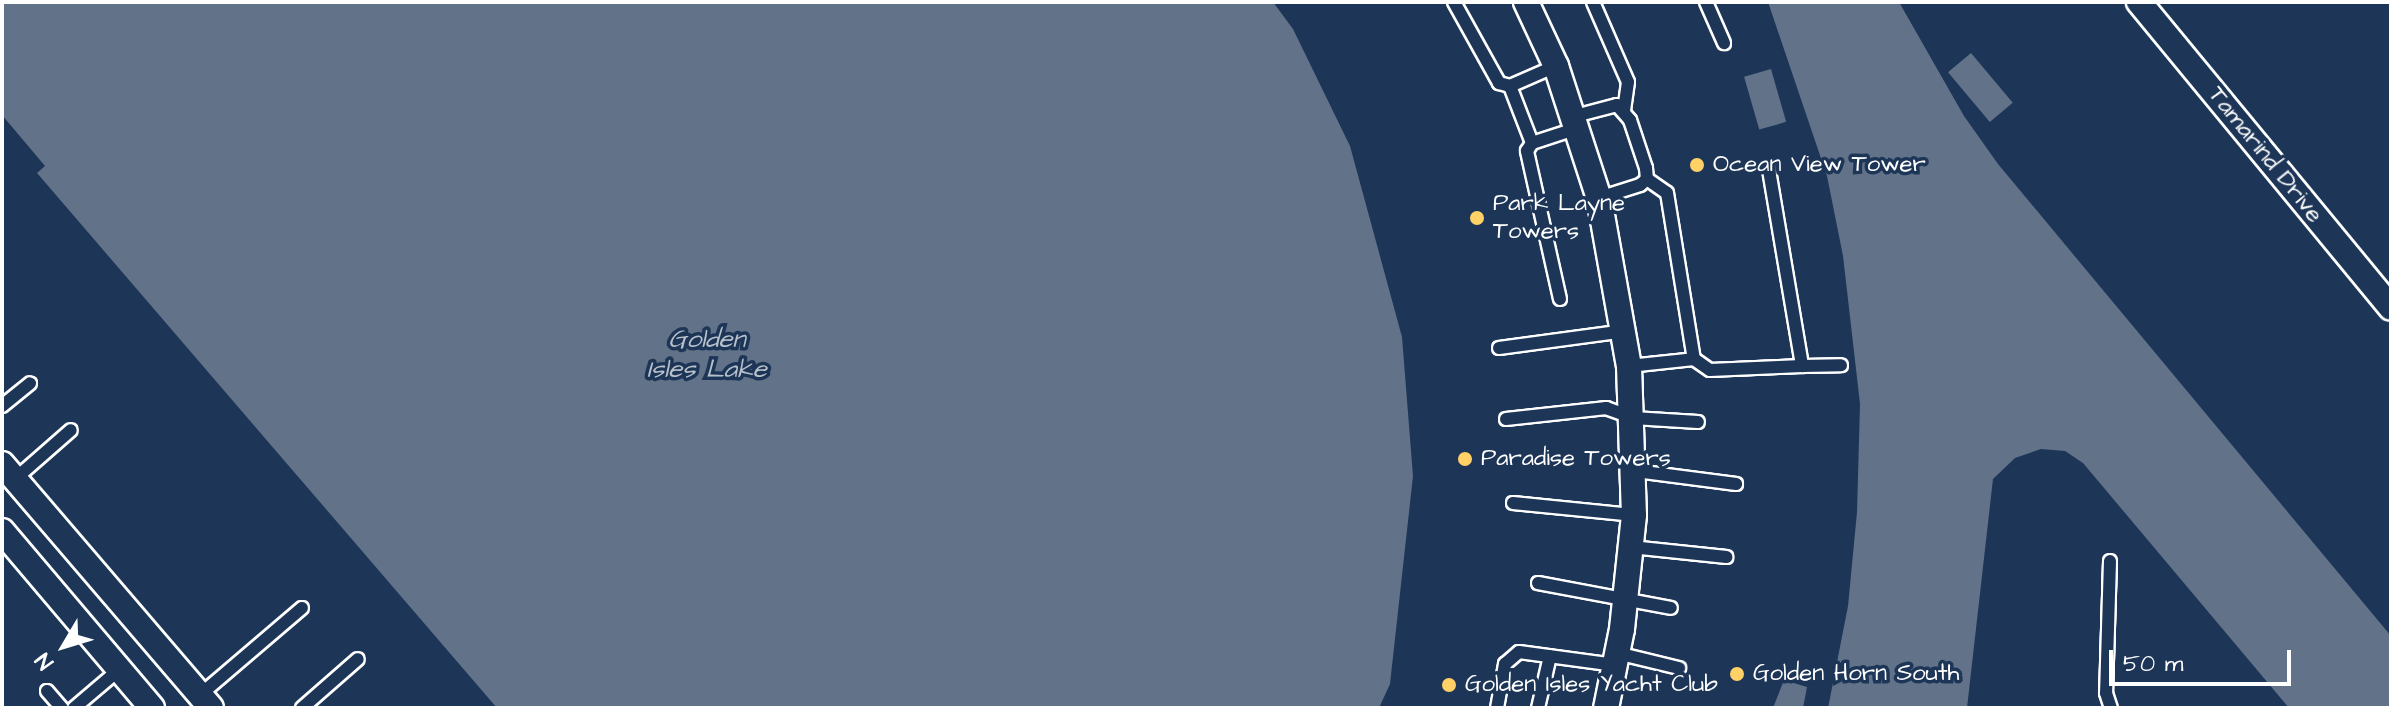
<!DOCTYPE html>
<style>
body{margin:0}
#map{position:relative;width:2393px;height:710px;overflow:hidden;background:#1d3557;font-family:"Architects Daughter",sans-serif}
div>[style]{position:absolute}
.water>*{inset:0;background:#617289;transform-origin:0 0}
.roads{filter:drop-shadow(2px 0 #fff) drop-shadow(-2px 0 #fff) drop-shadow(0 2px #fff) drop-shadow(0 -2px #fff)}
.lane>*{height:12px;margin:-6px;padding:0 6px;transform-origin:6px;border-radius:6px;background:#1d3557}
.street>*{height:24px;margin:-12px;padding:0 12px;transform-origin:12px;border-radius:12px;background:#1d3557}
.dots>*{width:22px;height:22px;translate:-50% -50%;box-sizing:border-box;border:4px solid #1d3557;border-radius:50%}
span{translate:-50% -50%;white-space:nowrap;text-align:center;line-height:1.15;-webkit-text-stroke:7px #1d3557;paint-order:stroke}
.street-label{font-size:24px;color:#fff}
.poi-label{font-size:24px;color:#fff}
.left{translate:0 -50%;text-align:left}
.water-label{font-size:26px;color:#b8c0ca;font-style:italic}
.frame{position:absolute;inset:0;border:4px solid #fff;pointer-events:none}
.north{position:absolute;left:24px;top:606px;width:80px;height:80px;-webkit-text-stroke:6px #1d3557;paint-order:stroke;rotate:232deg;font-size:22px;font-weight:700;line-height:32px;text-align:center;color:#fff}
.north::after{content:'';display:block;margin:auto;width:28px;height:36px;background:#fff;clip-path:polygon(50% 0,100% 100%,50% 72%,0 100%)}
.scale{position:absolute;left:2109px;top:650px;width:182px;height:36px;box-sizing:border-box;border:4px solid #fff;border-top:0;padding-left:10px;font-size:24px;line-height:28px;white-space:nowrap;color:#fff;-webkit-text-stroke:6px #1d3557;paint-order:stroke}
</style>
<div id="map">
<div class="water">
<i style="clip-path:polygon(2px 2px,1273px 2px,1293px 29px,1350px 146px,1402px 337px,1413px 476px,1390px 684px,1379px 708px,497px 708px,37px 173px,45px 166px,2px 115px)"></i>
<i style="clip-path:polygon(1768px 2px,1899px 2px,1964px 116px,1998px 164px,2391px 636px,2391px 708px,2289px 708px,2083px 463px,2065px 451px,2041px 449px,2015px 458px,1993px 479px,1967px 708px,1828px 708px,1848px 606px,1857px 512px,1860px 404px,1843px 256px,1827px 176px)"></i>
<i style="left:1971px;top:53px;width:65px;height:30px;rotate:50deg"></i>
<i style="left:1771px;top:69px;width:55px;height:28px;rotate:74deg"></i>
<i style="clip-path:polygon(1784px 680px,1807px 687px,1803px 708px,1773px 708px)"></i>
</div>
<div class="roads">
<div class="lane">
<i style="left:1454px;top:2px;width:93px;rotate:60.9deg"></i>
<i style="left:1499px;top:83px;width:11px;rotate:15deg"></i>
<i style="left:1510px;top:86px;width:50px;rotate:-23.5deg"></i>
<i style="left:1593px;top:2px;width:87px;rotate:66.4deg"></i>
<i style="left:1628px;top:82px;width:28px;rotate:98deg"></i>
<i style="left:1706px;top:2px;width:45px;rotate:66.3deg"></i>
<i style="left:1510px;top:86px;width:61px;rotate:68.9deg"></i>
<i style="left:1575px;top:116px;width:43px;rotate:-14.7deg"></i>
<i style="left:1617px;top:105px;width:20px;rotate:49deg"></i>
<i style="left:1630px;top:120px;width:51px;rotate:71.6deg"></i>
<i style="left:1646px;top:168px;width:11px;rotate:85deg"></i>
<i style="left:1647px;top:179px;width:9px;rotate:139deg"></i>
<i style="left:1640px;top:185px;width:43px;rotate:162.4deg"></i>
<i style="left:1769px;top:170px;width:199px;rotate:80.4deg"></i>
<i style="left:1802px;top:366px;width:39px;rotate:-1deg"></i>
<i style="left:1647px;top:179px;width:24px;rotate:35deg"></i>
<i style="left:1667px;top:193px;width:168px;rotate:80.8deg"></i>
<i style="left:1560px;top:299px;width:152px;rotate:-102.6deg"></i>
<i style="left:1527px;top:151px;width:9px;rotate:-58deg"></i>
<i style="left:1532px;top:143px;width:48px;rotate:-18.1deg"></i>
<i style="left:1499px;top:348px;width:127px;rotate:-7.7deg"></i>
<i style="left:1629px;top:366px;width:65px;rotate:-6.1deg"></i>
<i style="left:1694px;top:359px;width:19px;rotate:35deg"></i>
<i style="left:1710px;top:370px;width:92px;rotate:-2.5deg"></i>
<i style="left:2px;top:406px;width:36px;rotate:-39deg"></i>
<i style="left:1506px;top:419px;width:101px;rotate:-6.3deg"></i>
<i style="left:1606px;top:408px;width:29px;rotate:20deg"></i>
<i style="left:1633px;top:418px;width:65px;rotate:3.5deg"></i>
<i style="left:1636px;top:471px;width:101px;rotate:7.4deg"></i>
<i style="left:15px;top:479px;width:74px;rotate:-41.2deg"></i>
<i style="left:1513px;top:503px;width:122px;rotate:5.7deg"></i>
<i style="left:1631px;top:547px;width:96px;rotate:6deg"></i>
<i style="left:2110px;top:561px;width:132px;rotate:91.7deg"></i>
<i style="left:2106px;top:693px;width:16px;rotate:72deg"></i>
<i style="left:1538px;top:583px;width:135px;rotate:10.6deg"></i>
<i style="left:1617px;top:653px;width:64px;rotate:13.6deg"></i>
<i style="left:47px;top:691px;width:23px;rotate:49deg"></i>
<i style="left:200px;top:695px;width:134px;rotate:-40.5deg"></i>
<i style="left:74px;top:708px;width:60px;rotate:-40.3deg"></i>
<i style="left:302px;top:708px;width:74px;rotate:-41.2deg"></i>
<i style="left:1497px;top:708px;width:45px;rotate:-79.7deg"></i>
<i style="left:1505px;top:664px;width:18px;rotate:-41deg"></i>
<i style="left:1519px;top:652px;width:97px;rotate:7.7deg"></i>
<i style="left:1538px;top:708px;width:53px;rotate:-77deg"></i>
</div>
<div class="street">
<i style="left:1526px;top:2px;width:71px;rotate:64.9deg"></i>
<i style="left:1556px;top:66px;width:139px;rotate:72deg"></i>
<i style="left:1599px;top:198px;width:171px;rotate:79.9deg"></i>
<i style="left:1629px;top:366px;width:149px;rotate:88.1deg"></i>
<i style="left:1634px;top:515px;width:115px;rotate:96deg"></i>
<i style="left:1622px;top:629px;width:81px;rotate:101.4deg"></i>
<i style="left:2139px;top:2px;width:396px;rotate:50.5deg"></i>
<i style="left:2px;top:464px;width:321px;rotate:49.4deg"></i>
<i style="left:2px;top:531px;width:232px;rotate:49.7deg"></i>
</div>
</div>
<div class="dots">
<i style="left:1697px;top:165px;background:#ffd166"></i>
<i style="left:1477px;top:218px;background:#ffd166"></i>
<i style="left:1465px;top:459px;background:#ffd166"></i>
<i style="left:1737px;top:674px;background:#ffd166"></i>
<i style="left:1449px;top:685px;background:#ffd166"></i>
</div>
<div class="street-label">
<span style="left:2265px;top:155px;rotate:51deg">Tamarind Drive</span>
</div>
<div class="poi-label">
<span class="left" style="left:1713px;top:165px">Ocean View Tower</span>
<span class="left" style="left:1493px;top:218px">Park Layne<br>Towers</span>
<span class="left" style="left:1481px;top:459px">Paradise Towers</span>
<span class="left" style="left:1753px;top:674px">Golden Horn South</span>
<span class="left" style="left:1465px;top:685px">Golden Isles Yacht Club</span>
</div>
<div class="water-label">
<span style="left:707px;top:355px">Golden<br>Isles Lake</span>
</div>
<div class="frame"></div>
<div class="north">N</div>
<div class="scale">50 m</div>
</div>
